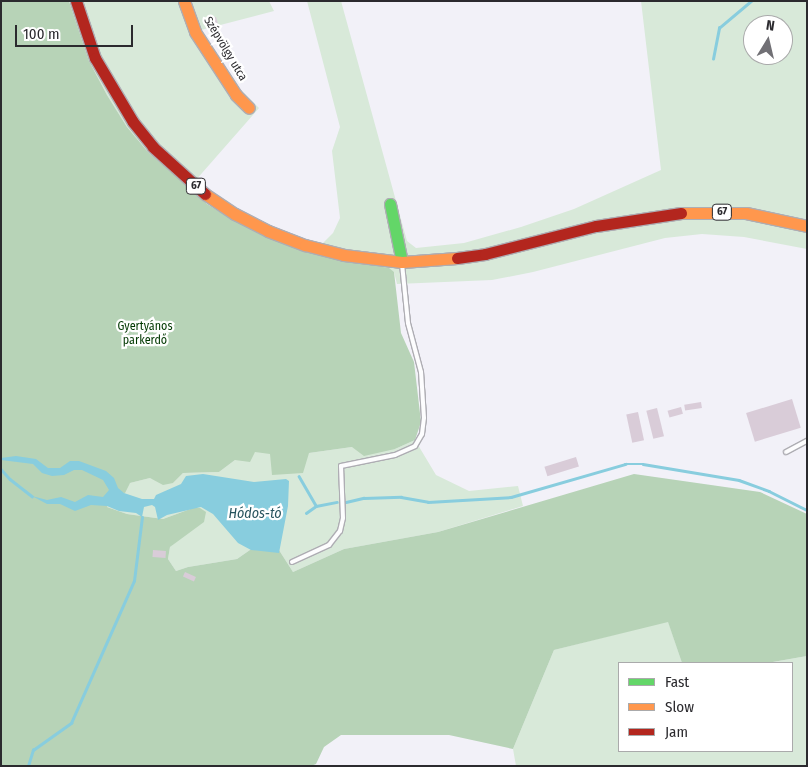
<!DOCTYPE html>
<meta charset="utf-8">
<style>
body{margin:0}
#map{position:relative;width:808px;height:767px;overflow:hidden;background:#f2f1f8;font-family:"Fira Sans Condensed",sans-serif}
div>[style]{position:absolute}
.green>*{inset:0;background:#d8e9d9}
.forest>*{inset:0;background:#b7d3b7}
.water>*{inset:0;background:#88cdde}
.stream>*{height:2.5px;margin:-1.25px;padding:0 1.25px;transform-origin:1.25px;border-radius:1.25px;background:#88cdde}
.building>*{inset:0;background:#d9ccd8;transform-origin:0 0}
.roads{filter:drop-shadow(1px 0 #aeadb3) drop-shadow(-1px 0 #aeadb3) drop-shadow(0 1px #aeadb3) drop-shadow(0 -1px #aeadb3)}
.lane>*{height:4px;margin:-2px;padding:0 2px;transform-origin:2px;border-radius:2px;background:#fdfdfe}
.fast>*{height:11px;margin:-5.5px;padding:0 5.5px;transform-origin:5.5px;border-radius:5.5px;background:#63d668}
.slow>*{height:11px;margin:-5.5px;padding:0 5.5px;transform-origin:5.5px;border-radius:5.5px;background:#ff974d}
.jam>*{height:11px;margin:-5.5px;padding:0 5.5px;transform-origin:5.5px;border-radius:5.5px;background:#b3261e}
span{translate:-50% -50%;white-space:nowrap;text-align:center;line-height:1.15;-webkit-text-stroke:4.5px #fff;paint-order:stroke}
.shield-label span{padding:1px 4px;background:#fff;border:1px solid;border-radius:4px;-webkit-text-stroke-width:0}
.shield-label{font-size:11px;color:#2b2a2e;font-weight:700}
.street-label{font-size:12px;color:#2b2a2e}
.park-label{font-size:12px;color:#003800}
.water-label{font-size:14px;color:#27535d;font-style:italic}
.frame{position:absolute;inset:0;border:2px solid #2b2a2e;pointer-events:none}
.legend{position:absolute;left:618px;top:662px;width:175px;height:90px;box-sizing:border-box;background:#fff;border:1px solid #aaaaab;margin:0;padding:6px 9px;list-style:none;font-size:15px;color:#2b2a2e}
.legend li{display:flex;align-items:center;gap:10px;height:25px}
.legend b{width:25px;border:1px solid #aaaaab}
.north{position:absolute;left:743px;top:15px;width:50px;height:50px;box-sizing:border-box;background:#fff;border:1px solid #aaaaab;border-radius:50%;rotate:9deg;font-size:14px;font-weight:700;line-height:20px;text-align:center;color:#2b2a2e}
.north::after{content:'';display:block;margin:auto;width:18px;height:22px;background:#717075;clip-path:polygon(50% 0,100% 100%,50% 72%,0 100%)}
.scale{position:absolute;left:15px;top:25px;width:118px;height:22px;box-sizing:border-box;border:2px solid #2b2a2e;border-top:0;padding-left:6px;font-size:15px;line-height:18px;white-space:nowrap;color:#2b2a2e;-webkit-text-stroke:4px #fff;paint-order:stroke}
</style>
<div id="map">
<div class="green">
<i style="clip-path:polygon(69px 1px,269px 1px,274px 11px,201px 30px,240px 89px,259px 108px,188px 189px,148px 152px,127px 127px,107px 95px,89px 61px)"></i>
<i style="clip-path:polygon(evenodd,307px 1px,341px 1px,407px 241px,416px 248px,464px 243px,521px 227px,574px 209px,661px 170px,641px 1px,807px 1px,807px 249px,744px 237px,702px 234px,665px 238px,533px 272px,492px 280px,397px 284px,394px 272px,314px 252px,333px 233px,340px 218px,332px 151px,340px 127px,307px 1px,753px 25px,783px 25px,783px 55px,753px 55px,753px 25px)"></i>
<i style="clip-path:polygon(415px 440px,436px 475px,469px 491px,518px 486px,523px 506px,438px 532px,344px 549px,293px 572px,270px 536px,237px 559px,188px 567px,176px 571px,168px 559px,170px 547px,184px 535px,193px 508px,163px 519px,127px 514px,107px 507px,115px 491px,130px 483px,150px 478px,173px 483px,183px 473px,219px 472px,235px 460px,255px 452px,309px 453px,352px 447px,395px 449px)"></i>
<i style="clip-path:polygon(668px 621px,682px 663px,619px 663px,619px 751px,792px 751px,792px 663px,767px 663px,807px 656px,807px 766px,516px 766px,513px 749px,554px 650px)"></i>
</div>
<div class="forest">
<i style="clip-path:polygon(1px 1px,69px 1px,89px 61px,107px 95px,127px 127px,148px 152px,207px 204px,233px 220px,286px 245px,342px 260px,389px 268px,394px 272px,401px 333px,414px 362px,421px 422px,415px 440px,395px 449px,364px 456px,352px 447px,309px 453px,303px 473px,272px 475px,270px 454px,255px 452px,250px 462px,235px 460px,219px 472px,183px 473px,173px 483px,163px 485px,150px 478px,130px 483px,125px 493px,115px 492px,107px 507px,127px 514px,163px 519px,193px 508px,200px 508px,206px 512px,204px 522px,170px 547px,168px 559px,176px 571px,188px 567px,237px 559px,270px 536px,293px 572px,344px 549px,438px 532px,634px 474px,760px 492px,807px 514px,807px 656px,767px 663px,682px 663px,668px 622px,554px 650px,513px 749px,449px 735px,341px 735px,324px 747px,316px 764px,311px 766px,1px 766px)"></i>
</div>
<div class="water">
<i style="clip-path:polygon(16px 456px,36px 459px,48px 468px,60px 468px,70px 461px,79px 461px,106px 471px,114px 478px,118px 488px,124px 493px,142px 499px,154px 499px,156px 495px,181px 484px,186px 476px,203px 474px,254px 482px,286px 479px,289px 481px,288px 506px,279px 553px,251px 550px,238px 543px,213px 514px,201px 507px,167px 515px,158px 520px,155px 507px,152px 505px,144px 507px,142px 517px,136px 513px,119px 511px,107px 506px,91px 505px,75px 511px,60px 504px,47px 504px,32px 496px,47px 500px,61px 497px,75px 502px,88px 495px,103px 497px,109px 490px,103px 480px,82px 470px,74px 470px,64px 475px,52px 476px,42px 473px,33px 464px,1px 460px,1px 458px)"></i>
</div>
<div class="stream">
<i style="left:713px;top:59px;width:32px;rotate:-79deg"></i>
<i style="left:719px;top:28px;width:42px;rotate:-40.2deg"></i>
<i style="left:1px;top:469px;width:13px;rotate:48deg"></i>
<i style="left:10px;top:479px;width:28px;rotate:38deg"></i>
<i style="left:299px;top:476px;width:34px;rotate:60deg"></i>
<i style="left:346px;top:502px;width:18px;rotate:-13deg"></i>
<i style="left:364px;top:498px;width:37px;rotate:-2deg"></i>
<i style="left:401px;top:497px;width:27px;rotate:10deg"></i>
<i style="left:428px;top:502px;width:83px;rotate:-3.4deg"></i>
<i style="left:511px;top:497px;width:119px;rotate:-16.1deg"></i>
<i style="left:625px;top:464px;width:18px"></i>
<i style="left:643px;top:464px;width:97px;rotate:9.5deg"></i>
<i style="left:739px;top:480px;width:32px;rotate:20deg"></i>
<i style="left:769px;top:491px;width:42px;rotate:26.6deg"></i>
<i style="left:306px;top:513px;width:12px;rotate:-35deg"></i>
<i style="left:316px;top:506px;width:21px;rotate:-11deg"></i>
<i style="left:28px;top:766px;width:17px;rotate:-73deg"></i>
<i style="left:33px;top:750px;width:47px;rotate:-35.4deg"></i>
<i style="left:71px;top:723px;width:155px;rotate:-66.1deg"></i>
<i style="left:134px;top:581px;width:64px;rotate:-82.9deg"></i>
</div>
<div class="building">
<i style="left:216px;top:17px;width:7px;height:12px;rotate:74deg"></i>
<i style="left:792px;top:399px;width:30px;height:48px;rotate:73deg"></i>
<i style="left:701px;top:402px;width:6px;height:17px;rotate:81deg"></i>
<i style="left:681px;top:407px;width:7px;height:14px;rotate:74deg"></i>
<i style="left:657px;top:408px;width:29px;height:11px;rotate:76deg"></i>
<i style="left:638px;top:412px;width:29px;height:12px;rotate:78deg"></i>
<i style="left:576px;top:457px;width:10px;height:33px;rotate:73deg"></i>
<i style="left:153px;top:550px;width:13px;height:7px;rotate:4deg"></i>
<i style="left:185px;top:572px;width:12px;height:5px;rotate:24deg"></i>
</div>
<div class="roads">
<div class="lane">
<i style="left:786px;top:452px;width:24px;rotate:-28deg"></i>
<i style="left:292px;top:562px;width:41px;rotate:-24.7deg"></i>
<i style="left:329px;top:545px;width:18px;rotate:-52deg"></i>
<i style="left:340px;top:531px;width:13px;rotate:-77deg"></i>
<i style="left:343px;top:518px;width:52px;rotate:-92.2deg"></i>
<i style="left:341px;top:466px;width:55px;rotate:-11.5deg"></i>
<i style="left:395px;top:455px;width:22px;rotate:-24deg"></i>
<i style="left:415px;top:446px;width:14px;rotate:-60deg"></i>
<i style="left:422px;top:434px;width:16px;rotate:-83deg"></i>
<i style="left:424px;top:418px;width:46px;rotate:-93.7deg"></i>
<i style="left:421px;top:372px;width:51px;rotate:-104.9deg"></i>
<i style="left:408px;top:323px;width:59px;rotate:-95.8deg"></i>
</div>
<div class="fast">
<i style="left:390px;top:204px;width:59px;rotate:78.3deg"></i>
</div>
<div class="slow">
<i style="left:184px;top:1px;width:33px;rotate:70deg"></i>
<i style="left:195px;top:32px;width:75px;rotate:56.9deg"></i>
<i style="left:236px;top:95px;width:18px;rotate:45deg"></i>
<i style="left:205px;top:194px;width:36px;rotate:34deg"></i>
<i style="left:235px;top:214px;width:37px;rotate:27deg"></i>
<i style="left:268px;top:231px;width:40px;rotate:21deg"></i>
<i style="left:305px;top:245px;width:40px;rotate:14.4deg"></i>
<i style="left:344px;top:255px;width:58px;rotate:6.9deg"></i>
<i style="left:402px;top:262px;width:55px;rotate:-4.2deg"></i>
<i style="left:681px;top:213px;width:65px"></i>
<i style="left:746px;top:213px;width:62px;rotate:12deg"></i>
</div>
<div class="jam">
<i style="left:76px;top:1px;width:60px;rotate:71.6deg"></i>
<i style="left:95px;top:58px;width:74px;rotate:59.3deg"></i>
<i style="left:133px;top:122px;width:32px;rotate:51deg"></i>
<i style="left:153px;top:147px;width:70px;rotate:42.1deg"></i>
<i style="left:457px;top:258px;width:28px;rotate:-8deg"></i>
<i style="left:485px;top:254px;width:114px;rotate:-14.2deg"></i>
<i style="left:596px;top:226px;width:86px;rotate:-8.7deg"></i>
</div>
</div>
<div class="shield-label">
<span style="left:196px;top:186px">67</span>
<span style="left:722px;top:212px">67</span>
</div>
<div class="street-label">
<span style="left:225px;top:49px;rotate:59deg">Szépvölgy utca</span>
</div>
<div class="park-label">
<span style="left:145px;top:334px">Gyertyános<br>parkerdő</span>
</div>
<div class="water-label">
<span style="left:255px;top:514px">Hódos-tó</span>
</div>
<div class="frame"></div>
<ul class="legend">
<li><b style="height:6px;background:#63d668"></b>Fast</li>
<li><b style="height:6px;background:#ff974d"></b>Slow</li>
<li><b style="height:6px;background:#b3261e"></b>Jam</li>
</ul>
<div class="north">N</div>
<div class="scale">100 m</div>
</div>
